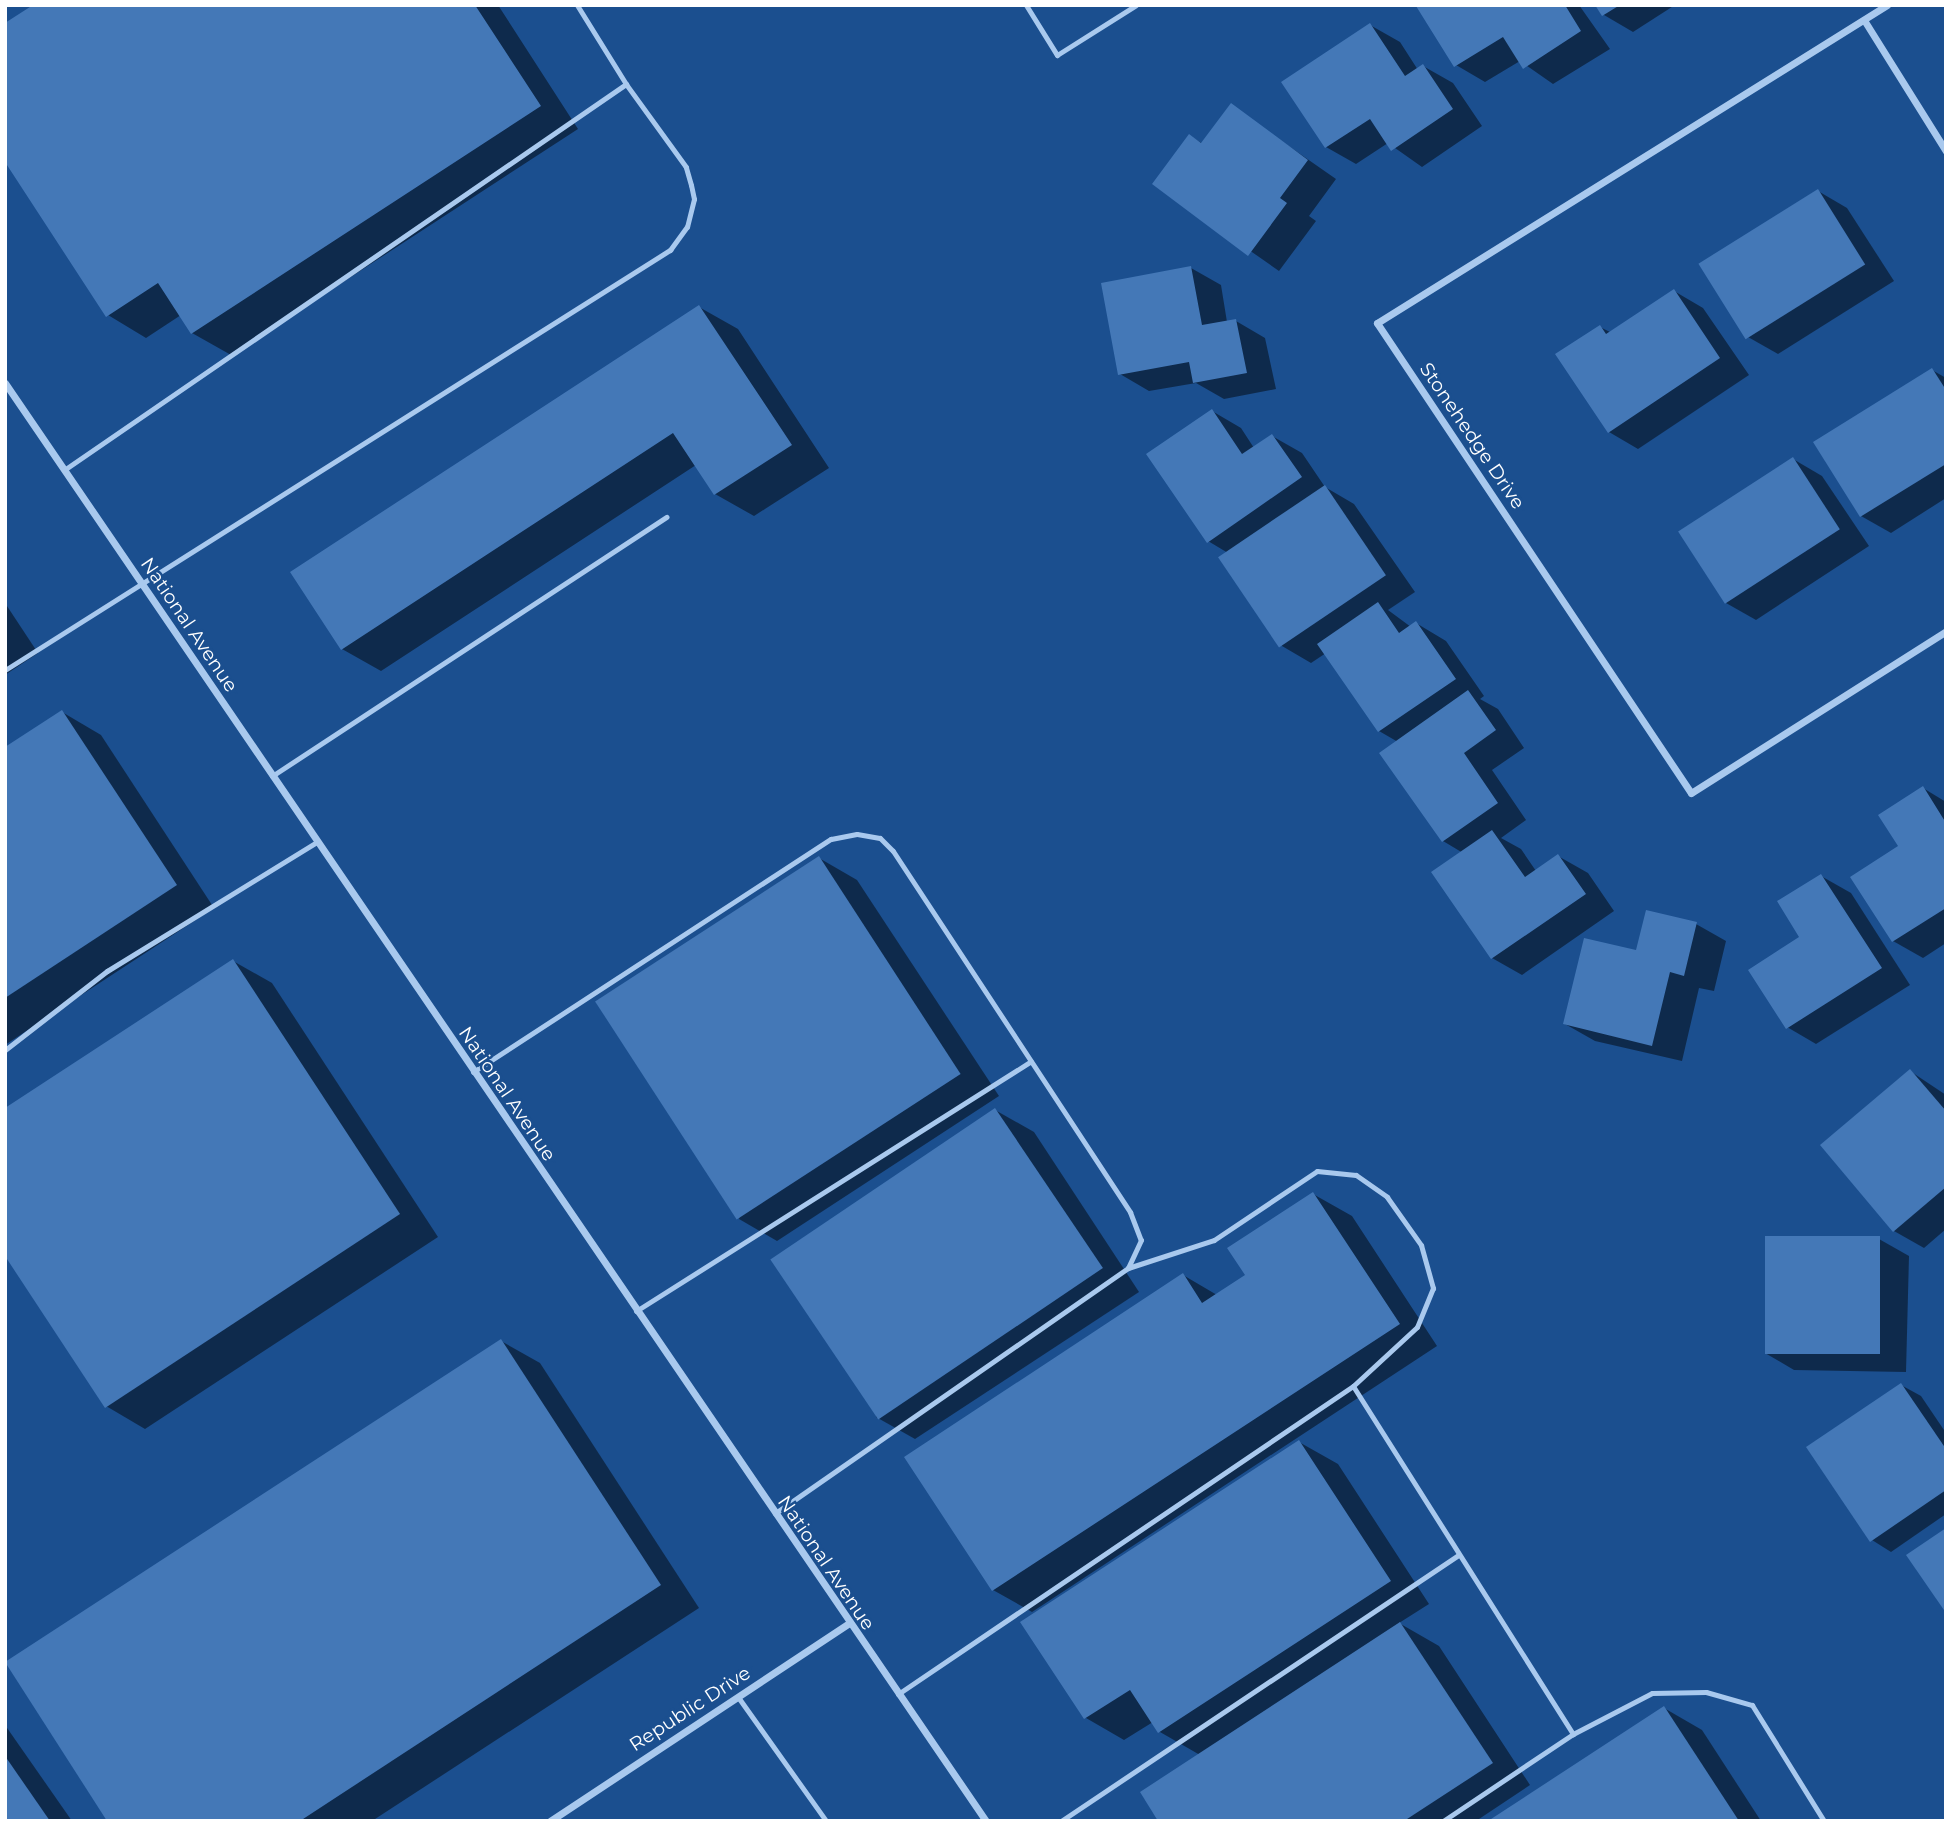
<!DOCTYPE html>
<style>
body{margin:0}
#map{position:relative;width:1951px;height:1826px;overflow:hidden;background:#1b4f8f;font-family:Montserrat,sans-serif}
div>[style]{position:absolute}
.shadow>*{inset:0;background:#0007}
.building>*{inset:0;background:#4478b7;transform-origin:0 0}
.service>*{height:5px;margin:-2.5px;padding:0 2.5px;transform-origin:2.5px;border-radius:2.5px;background:#a9c9ee}
.minor>*{height:7px;margin:-3.5px;padding:0 3.5px;transform-origin:3.5px;border-radius:3.5px;background:#a9c9ee}
span{translate:-50% -50%;white-space:nowrap;text-align:center;line-height:1.15;-webkit-text-stroke:5px #1b4f8f;paint-order:stroke}
.street-label{font-size:19px;color:#fff}
.frame{position:absolute;inset:0;border:7px solid #fff;pointer-events:none}
</style>
<div id="map">
<div class="shadow">
<i style="clip-path:polygon(36px 5px,498px 5px,578px 129px,231px 355px,192px 333px,181px 315px,146px 338px,108px 315px)"></i>
<i style="clip-path:polygon(1579px 5px,1610px 49px,1553px 84px,1520px 61px,1485px 82px,1456px 65px,1419px 7px)"></i>
<i style="clip-path:polygon(1598px 5px,1675px 5px,1633px 32px,1604px 15px)"></i>
<i style="clip-path:polygon(1370px 25px,1400px 42px,1418px 70px,1423px 66px,1453px 83px,1482px 126px,1422px 167px,1388px 143px,1356px 164px,1326px 147px)"></i>
<i style="clip-path:polygon(1231px 106px,1336px 179px,1309px 216px,1316px 221px,1279px 271px,1155px 184px,1190px 136px,1203px 144px)"></i>
<i style="clip-path:polygon(1818px 191px,1847px 208px,1894px 281px,1778px 354px,1748px 337px)"></i>
<i style="clip-path:polygon(1191px 268px,1221px 285px,1227px 322px,1236px 321px,1265px 338px,1276px 389px,1224px 399px,1196px 383px,1149px 391px,1120px 374px)"></i>
<i style="clip-path:polygon(1674px 291px,1703px 308px,1749px 375px,1638px 449px,1609px 432px,1600px 327px,1610px 332px)"></i>
<i style="clip-path:polygon(699px 307px,738px 329px,829px 468px,754px 516px,715px 494px,696px 465px,381px 671px,342px 649px)"></i>
<i style="clip-path:polygon(1932px 370px,1946px 378px,1946px 498px,1891px 533px,1861px 516px)"></i>
<i style="clip-path:polygon(1212px 411px,1241px 428px,1254px 448px,1272px 436px,1302px 453px,1325px 487px,1354px 504px,1415px 592px,1388px 610px,1411px 627px,1416px 623px,1446px 641px,1484px 696px,1480px 699px,1498px 709px,1524px 748px,1492px 770px,1526px 820px,1501px 838px,1521px 849px,1536px 871px,1558px 856px,1588px 873px,1614px 911px,1522px 975px,1492px 958px,1434px 873px,1463px 853px,1443px 841px,1398px 742px,1379px 731px,1326px 653px,1311px 663px,1282px 646px,1228px 553px,1208px 541px)"></i>
<i style="clip-path:polygon(1793px 459px,1822px 476px,1869px 546px,1756px 620px,1726px 603px)"></i>
<i style="clip-path:polygon(5px 603px,38px 653px,5px 675px)"></i>
<i style="clip-path:polygon(62px 712px,101px 735px,214px 908px,5px 1045px,5px 750px)"></i>
<i style="clip-path:polygon(1923px 788px,1946px 802px,1946px 943px,1923px 958px,1893px 941px)"></i>
<i style="clip-path:polygon(819px 858px,857px 880px,999px 1096px,777px 1241px,739px 1219px)"></i>
<i style="clip-path:polygon(1821px 876px,1851px 893px,1910px 985px,1816px 1044px,1787px 1027px,1802px 938px)"></i>
<i style="clip-path:polygon(1696px 924px,1726px 941px,1714px 991px,1699px 988px,1682px 1061px,1595px 1041px,1565px 1024px,1638px 952px)"></i>
<i style="clip-path:polygon(233px 961px,272px 983px,438px 1237px,145px 1429px,106px 1406px)"></i>
<i style="clip-path:polygon(1910px 1071px,1946px 1095px,1946px 1229px,1924px 1248px,1894px 1231px)"></i>
<i style="clip-path:polygon(995px 1110px,1034px 1132px,1139px 1292px,915px 1439px,876px 1417px)"></i>
<i style="clip-path:polygon(1313px 1194px,1352px 1216px,1437px 1346px,1032px 1612px,993px 1590px,1183px 1275px,1217px 1295px,1248px 1275px)"></i>
<i style="clip-path:polygon(1879px 1239px,1909px 1256px,1906px 1372px,1794px 1370px,1765px 1353px)"></i>
<i style="clip-path:polygon(501px 1341px,540px 1363px,699px 1608px,372px 1821px,109px 1821px)"></i>
<i style="clip-path:polygon(1901px 1385px,1921px 1396px,1946px 1433px,1946px 1514px,1891px 1552px,1872px 1540px)"></i>
<i style="clip-path:polygon(1299px 1442px,1338px 1464px,1429px 1604px,1399px 1623px,1439px 1646px,1530px 1785px,1476px 1821px,1160px 1821px,1200px 1755px,1160px 1732px,1153px 1722px,1124px 1740px,1086px 1718px,1023px 1623px)"></i>
<i style="clip-path:polygon(1664px 1708px,1702px 1730px,1761px 1821px,1491px 1821px)"></i>
<i style="clip-path:polygon(5px 1725px,72px 1821px,5px 1821px)"></i>
</div>
<div class="building">
<i style="clip-path:polygon(33px 5px,475px 5px,541px 106px,191px 334px,158px 283px,106px 317px,5px 162px,5px 23px)"></i>
<i style="clip-path:polygon(1565px 5px,1581px 31px,1523px 69px,1503px 37px,1454px 67px,1416px 6px)"></i>
<i style="clip-path:polygon(1595px 5px,1620px 5px,1602px 16px)"></i>
<i style="clip-path:polygon(1370px 23px,1405px 76px,1423px 64px,1453px 109px,1391px 151px,1370px 119px,1325px 148px,1281px 82px)"></i>
<i style="clip-path:polygon(1231px 103px,1308px 160px,1280px 198px,1287px 203px,1248px 256px,1152px 184px,1189px 134px,1201px 143px)"></i>
<i style="left:1818px;top:189px;width:89px;height:141px;rotate:58deg"></i>
<i style="clip-path:polygon(1191px 266px,1202px 325px,1236px 319px,1247px 373px,1193px 383px,1189px 362px,1118px 375px,1101px 283px)"></i>
<i style="clip-path:polygon(1674px 289px,1720px 358px,1608px 433px,1555px 354px,1600px 325px,1606px 334px)"></i>
<i style="clip-path:polygon(699px 305px,792px 445px,714px 495px,673px 433px,341px 650px,290px 572px)"></i>
<i style="clip-path:polygon(1932px 368px,1946px 390px,1946px 464px,1860px 517px,1813px 442px)"></i>
<i style="clip-path:polygon(1212px 409px,1242px 454px,1272px 434px,1302px 477px,1207px 543px,1146px 454px)"></i>
<i style="left:1793px;top:457px;width:86px;height:137px;rotate:57deg"></i>
<i style="left:1325px;top:485px;width:109px;height:129px;rotate:56deg"></i>
<i style="clip-path:polygon(1378px 602px,1399px 633px,1416px 621px,1456px 679px,1378px 732px,1317px 644px)"></i>
<i style="clip-path:polygon(1468px 690px,1496px 730px,1464px 753px,1498px 803px,1442px 842px,1379px 753px)"></i>
<i style="clip-path:polygon(62px 710px,177px 885px,5px 998px,5px 747px)"></i>
<i style="clip-path:polygon(1923px 786px,1946px 823px,1946px 908px,1892px 942px,1850px 877px,1898px 846px,1878px 815px)"></i>
<i style="clip-path:polygon(1492px 830px,1525px 877px,1558px 854px,1586px 894px,1491px 959px,1431px 872px)"></i>
<i style="left:819px;top:856px;width:260px;height:267px;rotate:57deg"></i>
<i style="clip-path:polygon(1821px 874px,1882px 968px,1786px 1029px,1748px 970px,1799px 937px,1777px 901px)"></i>
<i style="clip-path:polygon(1646px 910px,1697px 922px,1684px 976px,1670px 972px,1652px 1046px,1563px 1024px,1584px 938px,1636px 950px)"></i>
<i style="clip-path:polygon(233px 959px,400px 1214px,105px 1408px,5px 1256px,5px 1108px)"></i>
<i style="clip-path:polygon(1910px 1069px,1946px 1111px,1946px 1187px,1893px 1232px,1820px 1145px)"></i>
<i style="left:995px;top:1108px;width:193px;height:271px;rotate:56deg"></i>
<i style="clip-path:polygon(1313px 1192px,1400px 1324px,992px 1591px,904px 1457px,1183px 1273px,1202px 1303px,1245px 1275px,1227px 1248px)"></i>
<i style="left:1765px;top:1236px;width:115px;height:118px"></i>
<i style="clip-path:polygon(501px 1339px,661px 1585px,300px 1821px,107px 1821px,5px 1662px)"></i>
<i style="clip-path:polygon(1901px 1383px,1946px 1449px,1946px 1490px,1870px 1542px,1806px 1447px)"></i>
<i style="clip-path:polygon(1299px 1440px,1391px 1581px,1158px 1733px,1130px 1690px,1084px 1719px,1020px 1622px)"></i>
<i style="clip-path:polygon(1946px 1528px,1946px 1613px,1906px 1555px)"></i>
<i style="clip-path:polygon(1400px 1622px,1493px 1763px,1404px 1821px,1158px 1821px,1140px 1792px)"></i>
<i style="clip-path:polygon(1664px 1706px,1739px 1821px,1488px 1821px)"></i>
<i style="clip-path:polygon(5px 1756px,50px 1821px,5px 1821px)"></i>
</div>
<div class="service">
<i style="left:1026px;top:5px;width:59px;rotate:58.2deg"></i>
<i style="left:1057px;top:55px;width:93px;rotate:-32.3deg"></i>
<i style="left:64px;top:470px;width:682px;rotate:-34.48deg"></i>
<i style="left:626px;top:84px;width:93px;rotate:-121.8deg"></i>
<i style="left:5px;top:670px;width:787px;rotate:-32.28deg"></i>
<i style="left:670px;top:250px;width:29px;rotate:-54deg"></i>
<i style="left:687px;top:227px;width:29px;rotate:-76deg"></i>
<i style="left:694px;top:199px;width:14px;rotate:-102deg"></i>
<i style="left:691px;top:185px;width:19px;rotate:-106deg"></i>
<i style="left:686px;top:167px;width:102px;rotate:-125.9deg"></i>
<i style="left:272px;top:776px;width:472px;rotate:-33.3deg"></i>
<i style="left:5px;top:1050px;width:129px;rotate:-37.8deg"></i>
<i style="left:107px;top:971px;width:246px;rotate:-31.6deg"></i>
<i style="left:473px;top:1072px;width:427px;rotate:-33.1deg"></i>
<i style="left:831px;top:839px;width:26px;rotate:-11deg"></i>
<i style="left:857px;top:834px;width:23px;rotate:10deg"></i>
<i style="left:880px;top:838px;width:18px;rotate:45deg"></i>
<i style="left:893px;top:851px;width:432px;rotate:56.7deg"></i>
<i style="left:1130px;top:1212px;width:30px;rotate:69deg"></i>
<i style="left:1141px;top:1240px;width:31px;rotate:115deg"></i>
<i style="left:1128px;top:1268px;width:430px;rotate:145.2deg"></i>
<i style="left:1128px;top:1268px;width:90px;rotate:-18deg"></i>
<i style="left:1214px;top:1240px;width:124px;rotate:-33.8deg"></i>
<i style="left:1317px;top:1171px;width:39px;rotate:6deg"></i>
<i style="left:1356px;top:1175px;width:38px;rotate:35deg"></i>
<i style="left:1387px;top:1197px;width:59px;rotate:54.7deg"></i>
<i style="left:1421px;top:1245px;width:45px;rotate:74.4deg"></i>
<i style="left:1433px;top:1288px;width:42px;rotate:112.3deg"></i>
<i style="left:1417px;top:1327px;width:87px;rotate:137.3deg"></i>
<i style="left:1353px;top:1386px;width:412px;rotate:57.7deg"></i>
<i style="left:1573px;top:1734px;width:89px;rotate:-27.4deg"></i>
<i style="left:1652px;top:1693px;width:54px;rotate:-1.1deg"></i>
<i style="left:1706px;top:1692px;width:48px;rotate:15.8deg"></i>
<i style="left:1752px;top:1705px;width:137px;rotate:58.2deg"></i>
<i style="left:636px;top:1311px;width:467px;rotate:-32.3deg"></i>
<i style="left:898px;top:1694px;width:549px;rotate:-34.09deg"></i>
<i style="left:738px;top:1697px;width:152px;rotate:54.6deg"></i>
<i style="left:1061px;top:1821px;width:478px;rotate:-33.8deg"></i>
<i style="left:1443px;top:1821px;width:156px;rotate:-33.8deg"></i>
</div>
<div class="minor">
<i style="left:1887px;top:5px;width:601px;rotate:148.06deg"></i>
<i style="left:1377px;top:323px;width:565px;rotate:56.25deg"></i>
<i style="left:1691px;top:793px;width:302px;rotate:-32.4deg"></i>
<i style="left:1864px;top:20px;width:155px;rotate:58deg"></i>
<i style="left:5px;top:383px;width:1741px;rotate:55.7deg"></i>
<i style="left:550px;top:1821px;width:357px;rotate:-33.5deg"></i>
</div>
<div class="street-label">
<span style="left:1472px;top:436px;rotate:56deg">Stonehedge Drive</span>
<span style="left:189px;top:625px;rotate:56deg">National Avenue</span>
<span style="left:507px;top:1094px;rotate:56deg">National Avenue</span>
<span style="left:826px;top:1563px;rotate:56deg">National Avenue</span>
<span style="left:690px;top:1709px;rotate:-33deg">Republic Drive</span>
</div>
<div class="frame"></div>
</div>
